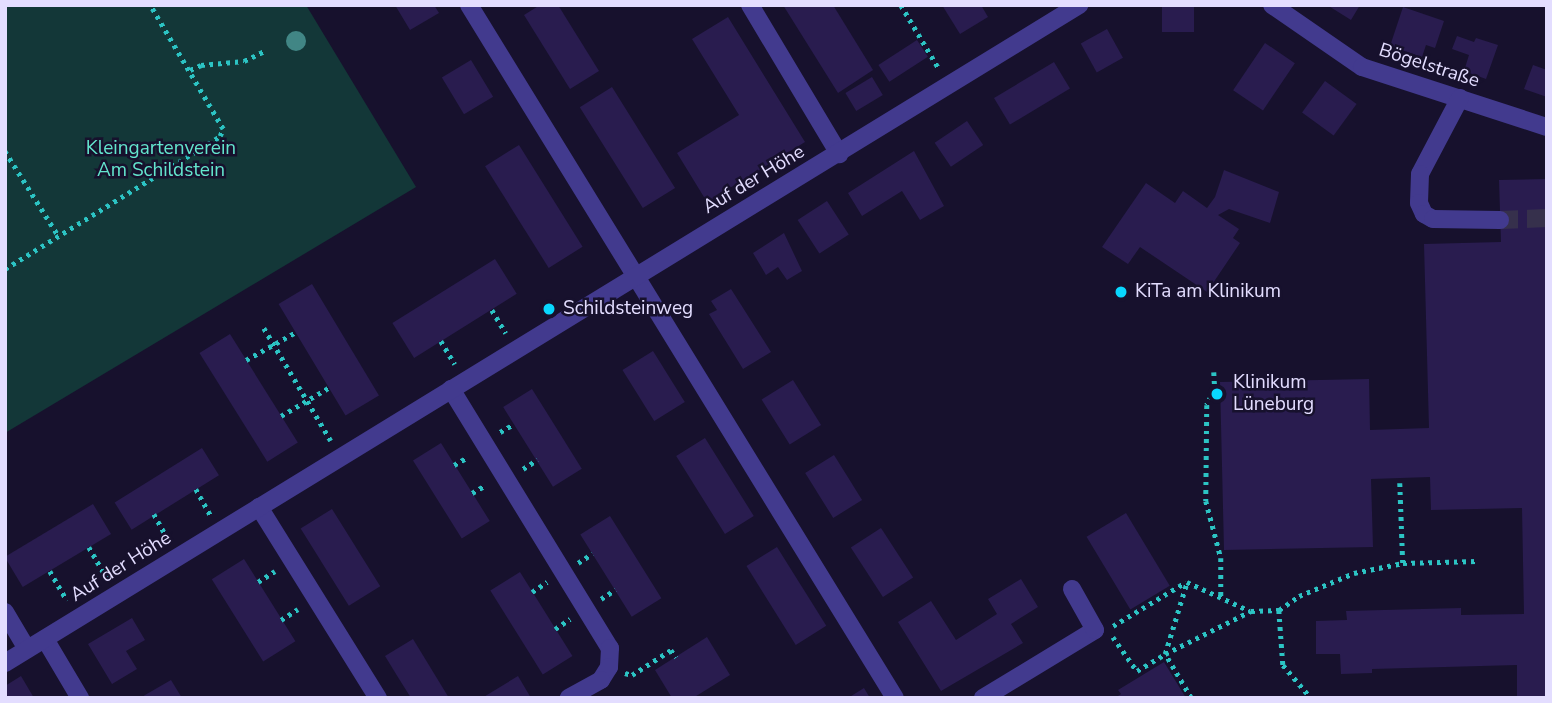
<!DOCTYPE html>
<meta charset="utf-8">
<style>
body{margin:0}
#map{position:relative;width:1552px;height:703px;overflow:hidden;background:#17112d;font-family:"Nunito Sans",sans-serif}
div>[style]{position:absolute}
.green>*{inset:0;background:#133738}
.building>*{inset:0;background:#291c4f;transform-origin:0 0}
.minor-tunnel>*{height:18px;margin-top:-9px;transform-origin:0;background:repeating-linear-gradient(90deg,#36304c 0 18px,transparent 0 27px)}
.path>*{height:4.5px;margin-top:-2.25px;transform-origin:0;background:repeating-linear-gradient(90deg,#2cc4c4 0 3.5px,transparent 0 8.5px)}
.minor>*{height:18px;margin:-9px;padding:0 9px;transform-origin:9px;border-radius:9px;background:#423a8e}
.trees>*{width:20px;height:20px;margin:-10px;border-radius:50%;background:#418685}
.dots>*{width:19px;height:19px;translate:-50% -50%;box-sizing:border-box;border:4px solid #17112d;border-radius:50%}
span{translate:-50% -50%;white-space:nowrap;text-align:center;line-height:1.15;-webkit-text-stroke:5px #17112d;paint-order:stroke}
.street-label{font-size:19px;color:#e3ddff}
.park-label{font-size:19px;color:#63e5cd}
.poi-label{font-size:19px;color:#e3ddff}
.left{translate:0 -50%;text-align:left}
.frame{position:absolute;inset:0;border:7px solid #e3ddff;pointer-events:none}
</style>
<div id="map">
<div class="green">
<i style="clip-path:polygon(5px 5px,306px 5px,416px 187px,5px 433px)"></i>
</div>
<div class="building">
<i style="clip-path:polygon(395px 5px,434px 5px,439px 13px,410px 30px)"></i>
<i style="clip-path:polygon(540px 5px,558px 5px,599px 71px,570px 89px,524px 15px)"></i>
<i style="clip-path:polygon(783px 5px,833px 5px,873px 70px,838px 93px)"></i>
<i style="clip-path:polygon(942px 5px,981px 5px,988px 17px,960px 34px)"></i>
<i style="left:1162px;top:5px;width:32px;height:27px"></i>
<i style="clip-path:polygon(1327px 5px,1360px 5px,1351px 20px)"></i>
<i style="clip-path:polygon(1403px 7px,1444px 21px,1435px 48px,1426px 45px,1422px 57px,1390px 46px)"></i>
<i style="clip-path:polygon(728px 17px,805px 142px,707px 202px,677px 153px,739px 115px,692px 39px)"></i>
<i style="left:1107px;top:29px;width:33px;height:30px;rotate:61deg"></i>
<i style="clip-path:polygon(1457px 36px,1474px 42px,1476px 38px,1498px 45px,1486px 79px,1464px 71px,1469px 55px,1452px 49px)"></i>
<i style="left:917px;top:40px;width:20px;height:46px;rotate:57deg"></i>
<i style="left:1265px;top:43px;width:36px;height:57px;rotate:34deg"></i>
<i style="left:471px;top:60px;width:43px;height:34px;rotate:59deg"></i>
<i style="left:1054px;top:62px;width:31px;height:70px;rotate:59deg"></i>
<i style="clip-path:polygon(1533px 65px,1547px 70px,1547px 97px,1524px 89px)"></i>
<i style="left:872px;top:77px;width:21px;height:31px;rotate:59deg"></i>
<i style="left:1325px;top:81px;width:39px;height:39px;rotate:36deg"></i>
<i style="left:612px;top:87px;width:119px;height:38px;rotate:58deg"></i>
<i style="left:967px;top:121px;width:29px;height:39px;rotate:56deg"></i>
<i style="left:519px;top:145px;width:120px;height:40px;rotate:58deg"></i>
<i style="clip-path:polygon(914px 151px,944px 206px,920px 220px,902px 191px,862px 216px,848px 193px)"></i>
<i style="clip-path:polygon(1224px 170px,1279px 192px,1270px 223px,1229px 209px,1218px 215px,1239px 229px,1233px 238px,1240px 243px,1207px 292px,1140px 247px,1128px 264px,1102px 247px,1146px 183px,1175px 203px,1183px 191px,1207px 208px,1215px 197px)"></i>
<i style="clip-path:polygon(1547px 179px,1547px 698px,1517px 698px,1517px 665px,1372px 669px,1372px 673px,1341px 674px,1340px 654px,1316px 654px,1316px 621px,1347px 620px,1346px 611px,1461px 608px,1461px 615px,1524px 614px,1522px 508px,1431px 510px,1430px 477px,1371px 479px,1373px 547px,1224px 550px,1220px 382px,1369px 379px,1370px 430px,1429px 428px,1424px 244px,1501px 242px,1499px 180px)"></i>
<i style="left:827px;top:201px;width:40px;height:35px;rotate:57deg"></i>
<i style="clip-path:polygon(784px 233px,802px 271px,787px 280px,778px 267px,766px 275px,753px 253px)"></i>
<i style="left:495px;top:259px;width:41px;height:121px;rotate:58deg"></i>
<i style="left:312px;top:284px;width:130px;height:39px;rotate:59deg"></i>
<i style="clip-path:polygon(731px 289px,771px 352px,743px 369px,709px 314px,717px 310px,711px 301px)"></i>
<i style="left:230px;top:334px;width:128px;height:36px;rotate:58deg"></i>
<i style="left:653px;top:351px;width:60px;height:36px;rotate:58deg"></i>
<i style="left:793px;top:380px;width:53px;height:37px;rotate:58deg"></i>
<i style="left:532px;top:389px;width:94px;height:34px;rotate:58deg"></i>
<i style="left:705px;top:438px;width:92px;height:34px;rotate:58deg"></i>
<i style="left:441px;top:443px;width:92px;height:33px;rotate:58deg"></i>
<i style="left:202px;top:448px;width:32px;height:103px;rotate:58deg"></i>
<i style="left:834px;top:455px;width:53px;height:34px;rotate:58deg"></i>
<i style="left:93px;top:504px;width:35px;height:103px;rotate:59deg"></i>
<i style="left:332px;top:509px;width:91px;height:37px;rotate:58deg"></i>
<i style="left:1126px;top:513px;width:85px;height:46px;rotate:59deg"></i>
<i style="left:610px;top:516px;width:97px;height:35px;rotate:58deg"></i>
<i style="left:881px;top:528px;width:59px;height:36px;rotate:57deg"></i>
<i style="left:777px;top:547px;width:93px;height:36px;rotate:58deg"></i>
<i style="left:244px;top:559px;width:97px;height:38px;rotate:58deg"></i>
<i style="left:520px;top:572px;width:99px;height:35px;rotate:58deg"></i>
<i style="clip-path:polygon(1021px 579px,1038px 607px,1011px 624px,1023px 643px,941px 691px,898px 622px,931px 601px,956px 640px,997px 614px,988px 599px)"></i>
<i style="clip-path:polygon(132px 618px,145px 640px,126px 651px,137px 669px,112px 684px,88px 644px)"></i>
<i style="clip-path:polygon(707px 637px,730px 675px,693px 698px,672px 698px,655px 670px)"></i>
<i style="clip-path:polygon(413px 639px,449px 698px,411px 698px,396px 674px,385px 656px)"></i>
<i style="clip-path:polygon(1164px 662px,1186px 698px,1115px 698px,1121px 694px,1118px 690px)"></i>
<i style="clip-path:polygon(21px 676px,34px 698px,5px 698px,5px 686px)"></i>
<i style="clip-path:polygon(518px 676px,531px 698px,482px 698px)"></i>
<i style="clip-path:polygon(171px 680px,182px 698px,141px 698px,145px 695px)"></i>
<i style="clip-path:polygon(864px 688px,870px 698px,848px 698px)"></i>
</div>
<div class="minor-tunnel">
<i style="left:1500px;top:220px;width:47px;rotate:-2.4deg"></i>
</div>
<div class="path">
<i style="left:901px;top:5px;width:72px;rotate:59.2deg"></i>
<i style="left:190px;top:70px;width:12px;rotate:-24deg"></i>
<i style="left:201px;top:65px;width:43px;rotate:-5.3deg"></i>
<i style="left:244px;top:61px;width:25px;rotate:-26deg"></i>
<i style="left:5px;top:151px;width:99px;rotate:57.8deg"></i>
<i style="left:5px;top:269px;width:253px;rotate:-31.7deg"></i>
<i style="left:220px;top:136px;width:8px;rotate:-67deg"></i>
<i style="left:223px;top:129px;width:144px;rotate:-120.5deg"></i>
<i style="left:492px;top:310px;width:27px;rotate:59deg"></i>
<i style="left:264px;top:328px;width:131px;rotate:59.3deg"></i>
<i style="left:441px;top:341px;width:27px;rotate:59deg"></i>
<i style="left:246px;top:360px;width:57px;rotate:-29.2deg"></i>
<i style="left:1214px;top:372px;width:17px;rotate:87deg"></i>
<i style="left:1215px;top:389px;width:18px;rotate:117deg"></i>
<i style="left:1207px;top:405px;width:96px;rotate:90.6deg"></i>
<i style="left:1206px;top:501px;width:59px;rotate:75.3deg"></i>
<i style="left:1221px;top:558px;width:39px;rotate:90deg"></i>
<i style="left:281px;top:416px;width:57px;rotate:-30.6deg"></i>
<i style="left:500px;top:432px;width:16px;rotate:-30deg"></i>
<i style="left:454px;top:465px;width:16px;rotate:-30deg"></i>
<i style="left:523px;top:469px;width:17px;rotate:-33deg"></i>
<i style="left:1400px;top:483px;width:80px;rotate:87.9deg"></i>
<i style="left:196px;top:489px;width:31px;rotate:61deg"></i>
<i style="left:472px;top:493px;width:16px;rotate:-30deg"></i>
<i style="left:154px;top:514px;width:31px;rotate:61deg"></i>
<i style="left:89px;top:547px;width:38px;rotate:60deg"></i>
<i style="left:578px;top:563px;width:17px;rotate:-33deg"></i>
<i style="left:50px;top:571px;width:34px;rotate:60deg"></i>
<i style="left:258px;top:582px;width:20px;rotate:-33deg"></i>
<i style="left:532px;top:592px;width:18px;rotate:-34deg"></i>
<i style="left:601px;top:599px;width:17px;rotate:-33deg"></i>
<i style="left:1279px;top:610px;width:55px;rotate:85.8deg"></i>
<i style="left:1283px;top:665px;width:43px;rotate:49.7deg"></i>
<i style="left:281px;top:620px;width:20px;rotate:-33deg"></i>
<i style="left:1113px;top:626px;width:85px;rotate:-31.1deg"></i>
<i style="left:555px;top:629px;width:18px;rotate:-34deg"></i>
<i style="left:1113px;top:637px;width:42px;rotate:54.8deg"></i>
<i style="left:1137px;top:671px;width:33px;rotate:-31deg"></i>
<i style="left:1165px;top:654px;width:75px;rotate:-73deg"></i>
<i style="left:1187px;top:582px;width:69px;rotate:24.7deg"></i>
<i style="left:625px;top:673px;width:7px;rotate:16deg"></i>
<i style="left:632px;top:675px;width:46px;rotate:-32.7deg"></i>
<i style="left:671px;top:650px;width:9px;rotate:54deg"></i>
<i style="left:1191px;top:698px;width:51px;rotate:-120.6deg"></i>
<i style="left:1165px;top:654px;width:96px;rotate:-26.6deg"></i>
<i style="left:1251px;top:611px;width:28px;rotate:-2deg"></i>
<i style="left:1279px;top:610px;width:24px;rotate:-35deg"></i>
<i style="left:1299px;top:596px;width:60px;rotate:-22.7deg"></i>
<i style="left:1354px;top:573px;width:50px;rotate:-11.5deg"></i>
<i style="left:1403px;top:563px;width:74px;rotate:-1.5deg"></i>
</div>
<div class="minor">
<i style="left:469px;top:5px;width:813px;rotate:58.42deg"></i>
<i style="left:750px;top:5px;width:174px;rotate:59.1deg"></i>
<i style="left:1272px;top:5px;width:109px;rotate:34.6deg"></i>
<i style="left:1362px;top:67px;width:194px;rotate:18deg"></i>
<i style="left:1460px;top:98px;width:86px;rotate:117.8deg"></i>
<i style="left:1420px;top:174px;width:29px;rotate:92deg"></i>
<i style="left:1419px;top:203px;width:12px;rotate:66deg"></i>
<i style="left:1424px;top:214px;width:10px;rotate:29deg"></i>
<i style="left:1433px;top:219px;width:67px;rotate:0.9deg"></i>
<i style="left:451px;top:389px;width:304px;rotate:58.5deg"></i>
<i style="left:610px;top:648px;width:19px;rotate:93deg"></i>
<i style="left:609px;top:667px;width:15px;rotate:122deg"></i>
<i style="left:601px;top:680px;width:37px;rotate:151deg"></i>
<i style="left:259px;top:507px;width:225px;rotate:58.1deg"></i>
<i style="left:5px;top:612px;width:43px;rotate:59.3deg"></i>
<i style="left:45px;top:639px;width:69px;rotate:59.3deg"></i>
<i style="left:5px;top:663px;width:1260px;rotate:-31.49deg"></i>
<i style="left:983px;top:698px;width:131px;rotate:-31.3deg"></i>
<i style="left:1095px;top:630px;width:47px;rotate:-119.3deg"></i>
</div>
<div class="trees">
<i style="left:296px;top:41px"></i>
</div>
<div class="dots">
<i style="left:1121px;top:292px;background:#09d7ff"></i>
<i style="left:549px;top:309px;background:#09d7ff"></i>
<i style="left:1217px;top:394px;background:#09d7ff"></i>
</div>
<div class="street-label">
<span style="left:1429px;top:66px;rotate:18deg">Bögelstraße</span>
<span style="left:754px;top:180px;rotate:-31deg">Auf der Höhe</span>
<span style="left:121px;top:567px;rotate:-32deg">Auf der Höhe</span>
</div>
<div class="park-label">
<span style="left:161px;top:160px">Kleingartenverein<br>Am Schildstein</span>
</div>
<div class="poi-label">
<span class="left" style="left:1135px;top:292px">KiTa am Klinikum</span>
<span class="left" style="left:563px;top:309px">Schildsteinweg</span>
<span class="left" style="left:1233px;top:394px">Klinikum<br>Lüneburg</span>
</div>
<div class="frame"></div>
</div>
